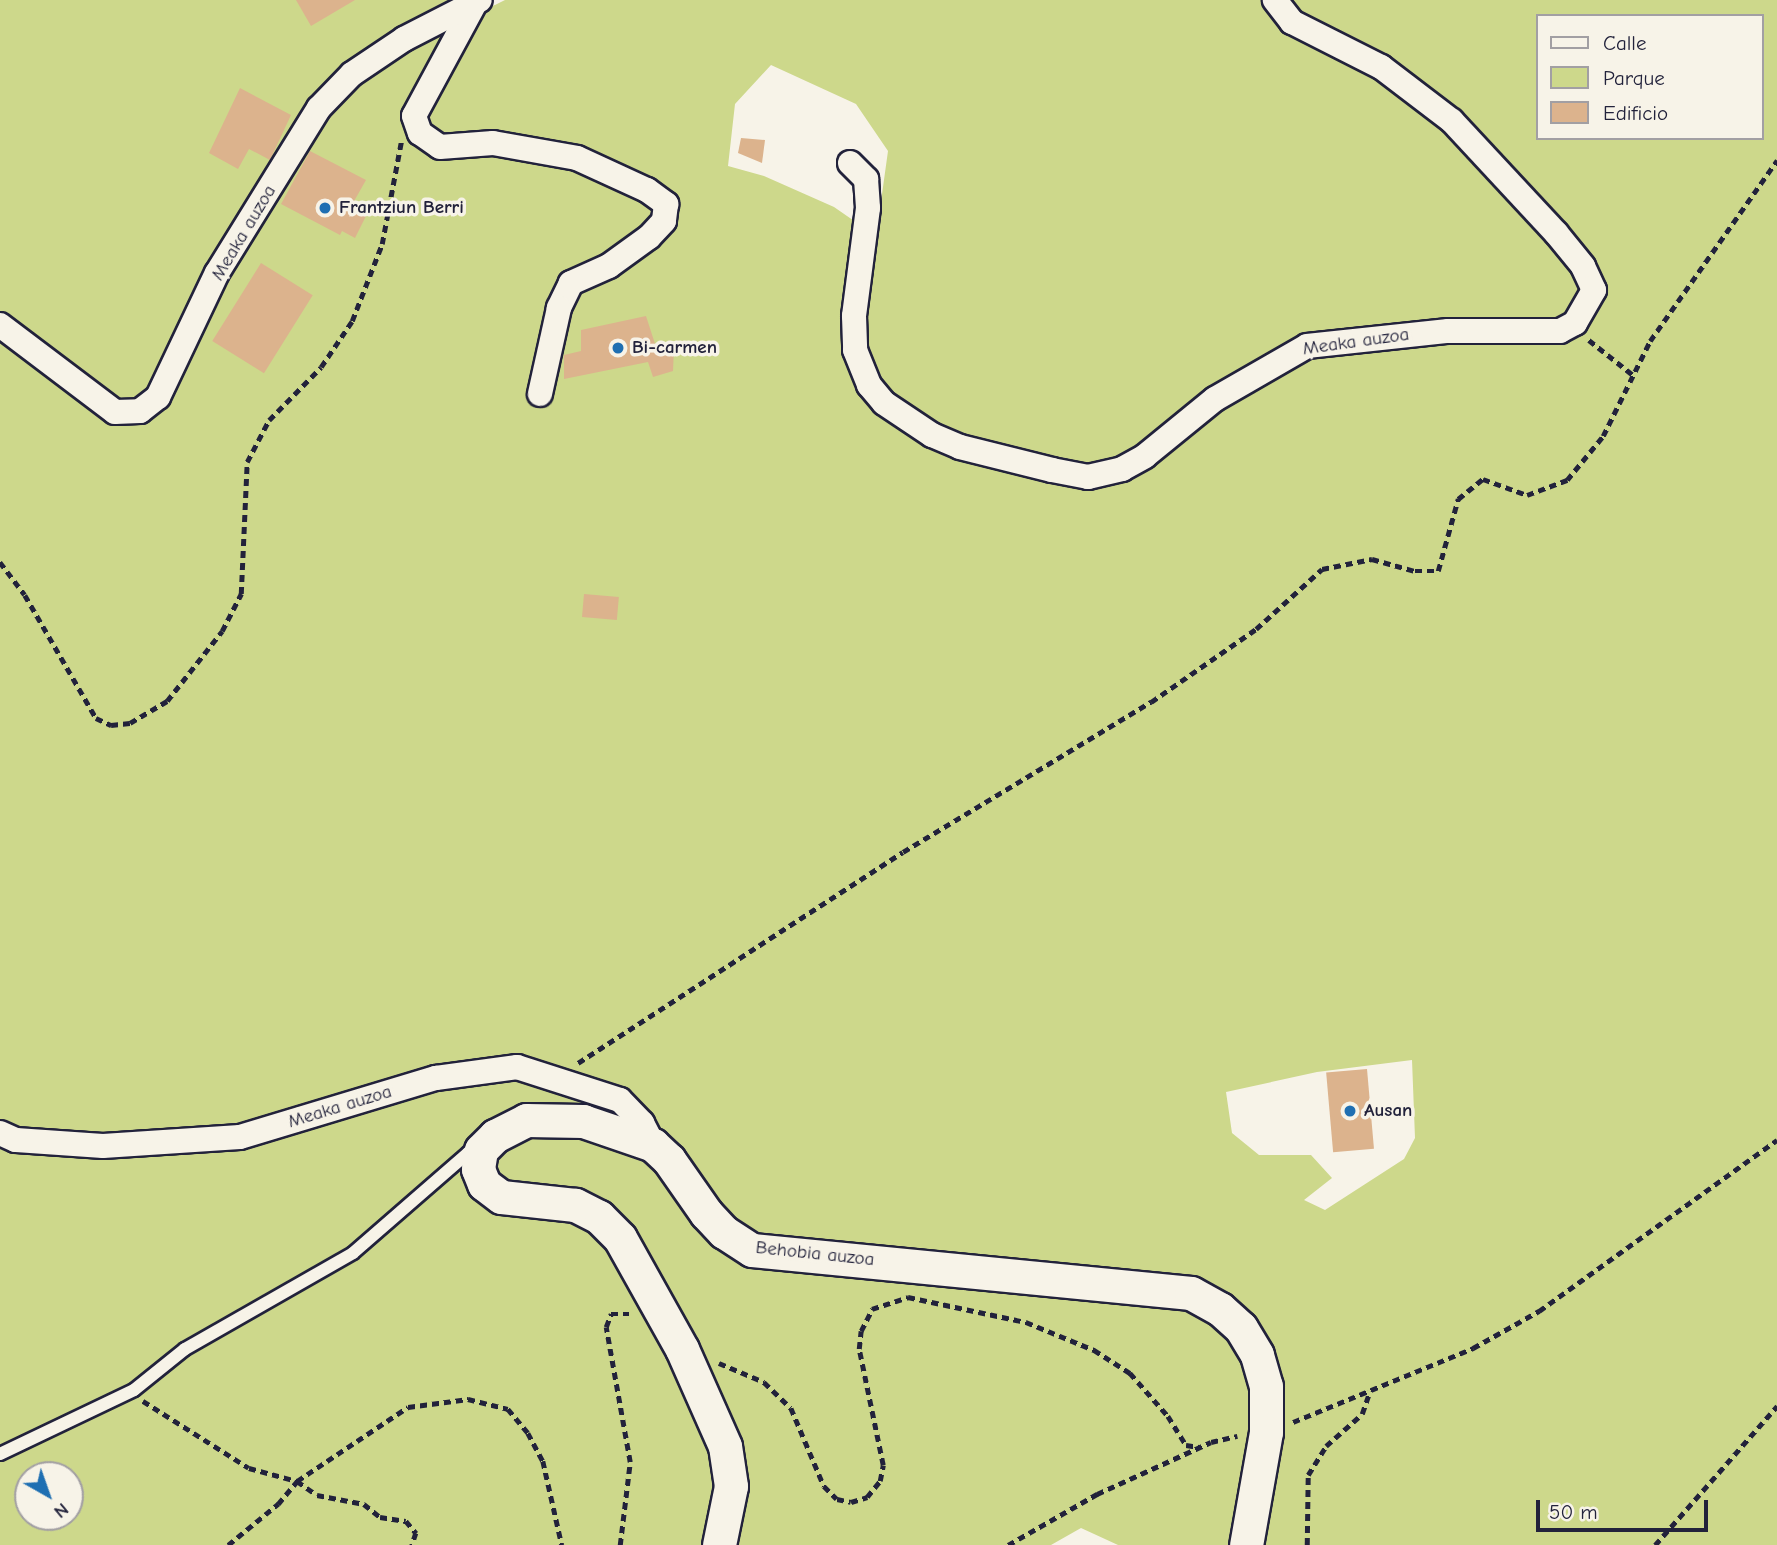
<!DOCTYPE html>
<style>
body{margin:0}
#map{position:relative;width:1777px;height:1545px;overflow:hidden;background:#f7f3e8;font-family:"Comic Neue",sans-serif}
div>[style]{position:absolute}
.green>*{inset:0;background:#cdd88b}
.building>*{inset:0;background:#dcb38d;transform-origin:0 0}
.path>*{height:4.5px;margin-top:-2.25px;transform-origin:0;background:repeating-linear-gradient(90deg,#22223b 0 7px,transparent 0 12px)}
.roads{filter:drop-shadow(2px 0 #22223b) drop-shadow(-2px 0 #22223b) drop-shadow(0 2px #22223b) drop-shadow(0 -2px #22223b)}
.lane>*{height:12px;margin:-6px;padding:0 6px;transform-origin:6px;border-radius:6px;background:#f7f3e8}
.street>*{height:24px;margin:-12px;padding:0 12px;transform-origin:12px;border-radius:12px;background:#f7f3e8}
.secondary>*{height:33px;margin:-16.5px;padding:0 16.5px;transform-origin:16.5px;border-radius:16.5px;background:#f7f3e8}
.dots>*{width:19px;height:19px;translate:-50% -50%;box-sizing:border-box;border:4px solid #f7f3e8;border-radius:50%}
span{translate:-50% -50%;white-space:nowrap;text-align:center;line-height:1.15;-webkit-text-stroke:7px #f7f3e8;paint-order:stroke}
.poi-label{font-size:19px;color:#22223b;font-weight:700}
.left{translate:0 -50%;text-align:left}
.street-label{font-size:19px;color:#22223b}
.legend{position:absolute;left:1536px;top:14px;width:228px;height:126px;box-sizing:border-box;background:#f7f3e8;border:2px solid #a29fa3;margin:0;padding:9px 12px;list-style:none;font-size:21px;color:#22223b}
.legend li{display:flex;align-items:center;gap:14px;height:35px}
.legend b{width:35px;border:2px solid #a29fa3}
.north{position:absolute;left:14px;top:1461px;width:70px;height:70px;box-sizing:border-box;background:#f7f3e8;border:2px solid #a29fa3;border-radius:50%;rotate:140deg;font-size:19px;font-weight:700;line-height:28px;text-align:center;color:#22223b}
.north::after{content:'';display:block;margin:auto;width:24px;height:32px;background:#1f6fb2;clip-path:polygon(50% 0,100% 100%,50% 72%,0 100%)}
.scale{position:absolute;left:1536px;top:1500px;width:172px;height:32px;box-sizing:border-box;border:4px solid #22223b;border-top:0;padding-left:9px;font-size:21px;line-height:24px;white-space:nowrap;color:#22223b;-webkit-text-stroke:5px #f7f3e8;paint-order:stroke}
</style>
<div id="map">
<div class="green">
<i style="clip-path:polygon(evenodd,0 0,478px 0,489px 8px,505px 0,1777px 0,1777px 1545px,1118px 1545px,1081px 1528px,1051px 1545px,0 1545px,0 0,1537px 16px,1761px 16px,1761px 138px,1537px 138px,1537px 16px,0 0,771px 65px,856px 104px,888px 151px,862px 338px,872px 375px,895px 404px,846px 343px,860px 225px,834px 207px,764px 176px,728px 166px,735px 104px,771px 65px,0 0,1412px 1060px,1415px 1138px,1404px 1159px,1325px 1210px,1304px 1200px,1332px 1178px,1311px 1155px,1259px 1155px,1232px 1133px,1226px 1092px,1317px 1072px,1412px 1060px,0 0,28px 1475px,70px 1475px,70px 1517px,28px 1517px,28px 1475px)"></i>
</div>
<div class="building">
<i style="clip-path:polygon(296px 0,355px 0,311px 26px)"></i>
<i style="clip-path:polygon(240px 88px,291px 115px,270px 160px,249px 149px,238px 169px,209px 153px)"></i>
<i style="clip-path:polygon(741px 138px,765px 140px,762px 163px,738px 153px)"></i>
<i style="clip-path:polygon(310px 151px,366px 180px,353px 203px,368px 212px,355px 238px,342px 231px,340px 235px,281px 204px)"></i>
<i style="left:261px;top:263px;width:61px;height:92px;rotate:32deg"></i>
<i style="clip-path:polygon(646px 316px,657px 350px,674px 347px,673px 371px,653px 377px,648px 362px,564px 379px,564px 355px,581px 351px,581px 330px)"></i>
<i style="left:584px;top:594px;width:35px;height:23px;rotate:5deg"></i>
<i style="left:1367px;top:1069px;width:80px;height:41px;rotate:85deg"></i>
</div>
<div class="path">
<i style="left:1589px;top:340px;width:56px;rotate:38.5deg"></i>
<i style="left:0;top:562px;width:41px;rotate:52.9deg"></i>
<i style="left:25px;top:595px;width:142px;rotate:60deg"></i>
<i style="left:96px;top:718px;width:17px;rotate:25deg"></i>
<i style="left:111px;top:725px;width:19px;rotate:-6deg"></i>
<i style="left:130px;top:723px;width:43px;rotate:-30.7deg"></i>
<i style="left:167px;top:701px;width:89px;rotate:-51.8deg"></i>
<i style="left:222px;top:631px;width:42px;rotate:-62.8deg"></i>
<i style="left:241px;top:594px;width:132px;rotate:-87.4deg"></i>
<i style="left:247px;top:462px;width:47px;rotate:-62.4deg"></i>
<i style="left:269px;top:420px;width:74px;rotate:-45.5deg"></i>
<i style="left:321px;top:367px;width:55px;rotate:-56deg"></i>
<i style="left:352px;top:321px;width:83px;rotate:-68.7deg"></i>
<i style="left:382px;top:244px;width:104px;rotate:-79.4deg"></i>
<i style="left:578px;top:1063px;width:387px;rotate:-33deg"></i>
<i style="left:903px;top:852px;width:290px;rotate:-31.2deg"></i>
<i style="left:1151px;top:702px;width:128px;rotate:-34.8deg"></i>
<i style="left:1256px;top:629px;width:89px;rotate:-42.3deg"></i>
<i style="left:1322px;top:569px;width:51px;rotate:-11.3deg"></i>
<i style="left:1372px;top:559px;width:45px;rotate:15.6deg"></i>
<i style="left:1415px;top:571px;width:23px"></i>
<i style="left:1438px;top:571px;width:75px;rotate:-74.5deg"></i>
<i style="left:1458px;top:499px;width:32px;rotate:-39deg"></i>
<i style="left:1483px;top:479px;width:47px;rotate:20deg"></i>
<i style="left:1527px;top:495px;width:43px;rotate:-20.6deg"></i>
<i style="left:1567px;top:480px;width:57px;rotate:-50.7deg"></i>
<i style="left:1603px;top:436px;width:106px;rotate:-63.7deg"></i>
<i style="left:1650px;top:341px;width:221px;rotate:-54.9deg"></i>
<i style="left:719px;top:1363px;width:49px;rotate:22.9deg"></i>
<i style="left:764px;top:1382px;width:37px;rotate:44deg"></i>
<i style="left:791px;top:1408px;width:85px;rotate:67.1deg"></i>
<i style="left:824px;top:1486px;width:18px;rotate:45deg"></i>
<i style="left:837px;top:1499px;width:14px;rotate:12deg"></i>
<i style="left:851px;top:1502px;width:17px;rotate:-17deg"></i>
<i style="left:867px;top:1497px;width:21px;rotate:-51deg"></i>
<i style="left:880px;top:1481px;width:16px;rotate:-79deg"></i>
<i style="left:883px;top:1465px;width:118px;rotate:-101.7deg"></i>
<i style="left:859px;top:1349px;width:18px;rotate:-84deg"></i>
<i style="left:861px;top:1331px;width:25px;rotate:-63deg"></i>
<i style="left:872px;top:1309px;width:38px;rotate:-18deg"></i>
<i style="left:908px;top:1297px;width:121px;rotate:12deg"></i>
<i style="left:1026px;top:1322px;width:74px;rotate:22.4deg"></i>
<i style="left:1094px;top:1350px;width:43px;rotate:32.6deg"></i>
<i style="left:1130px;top:1373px;width:57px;rotate:48.5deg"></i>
<i style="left:1168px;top:1416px;width:34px;rotate:58deg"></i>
<i style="left:1186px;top:1445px;width:13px;rotate:9deg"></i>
<i style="left:143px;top:1401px;width:125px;rotate:32.3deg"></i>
<i style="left:249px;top:1468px;width:50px;rotate:15.2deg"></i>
<i style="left:297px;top:1481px;width:24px;rotate:35deg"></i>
<i style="left:317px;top:1495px;width:48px;rotate:10.8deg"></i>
<i style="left:364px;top:1504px;width:21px;rotate:39deg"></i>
<i style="left:380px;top:1517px;width:26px;rotate:9deg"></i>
<i style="left:406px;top:1521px;width:16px;rotate:50deg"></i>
<i style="left:416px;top:1533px;width:13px;rotate:108deg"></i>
<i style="left:1293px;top:1422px;width:195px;rotate:-22.3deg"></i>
<i style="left:1473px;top:1348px;width:76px;rotate:-29.3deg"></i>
<i style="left:1539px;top:1311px;width:293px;rotate:-35.7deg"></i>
<i style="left:228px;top:1545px;width:65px;rotate:-39.4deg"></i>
<i style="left:278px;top:1504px;width:30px;rotate:-50deg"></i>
<i style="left:297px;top:1481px;width:133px;rotate:-33.7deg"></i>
<i style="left:408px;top:1407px;width:61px;rotate:-7.6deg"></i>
<i style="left:468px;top:1399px;width:41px;rotate:14deg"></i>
<i style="left:508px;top:1409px;width:31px;rotate:50deg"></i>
<i style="left:528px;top:1433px;width:32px;rotate:62deg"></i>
<i style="left:543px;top:1461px;width:86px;rotate:77.3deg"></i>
<i style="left:620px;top:1545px;width:84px;rotate:-83.1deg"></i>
<i style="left:630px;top:1462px;width:137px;rotate:-100.1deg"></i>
<i style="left:606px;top:1327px;width:14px;rotate:-69deg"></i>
<i style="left:611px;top:1314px;width:18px"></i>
<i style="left:1008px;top:1545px;width:103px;rotate:-29.8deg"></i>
<i style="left:1097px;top:1494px;width:125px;rotate:-24.5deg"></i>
<i style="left:1211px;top:1442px;width:27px;rotate:-13deg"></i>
<i style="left:1307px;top:1545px;width:70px;rotate:-89.2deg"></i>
<i style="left:1308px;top:1475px;width:34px;rotate:-58deg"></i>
<i style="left:1326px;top:1446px;width:48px;rotate:-41.6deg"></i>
<i style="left:1362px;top:1414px;width:24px;rotate:-71deg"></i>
<i style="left:1655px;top:1545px;width:185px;rotate:-48.7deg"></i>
</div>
<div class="roads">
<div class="lane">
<i style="left:0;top:1454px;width:148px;rotate:-25.5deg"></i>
<i style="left:134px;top:1390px;width:65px;rotate:-38.8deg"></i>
<i style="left:185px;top:1349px;width:193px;rotate:-29.7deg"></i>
<i style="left:353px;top:1253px;width:152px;rotate:-41deg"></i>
<i style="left:468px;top:1153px;width:10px;rotate:-11deg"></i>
</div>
<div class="street">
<i style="left:475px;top:3px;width:128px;rotate:118.4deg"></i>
<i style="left:414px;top:116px;width:18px;rotate:71deg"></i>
<i style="left:420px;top:133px;width:24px;rotate:35deg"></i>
<i style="left:440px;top:147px;width:53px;rotate:-4.3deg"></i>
<i style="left:493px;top:143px;width:85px;rotate:10.1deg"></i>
<i style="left:577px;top:158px;width:77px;rotate:24.6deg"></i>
<i style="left:647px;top:190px;width:24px;rotate:36deg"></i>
<i style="left:666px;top:204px;width:17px;rotate:97deg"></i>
<i style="left:664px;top:221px;width:22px;rotate:133deg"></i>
<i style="left:649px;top:237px;width:49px;rotate:144.1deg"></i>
<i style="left:609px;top:266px;width:42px;rotate:155.9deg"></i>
<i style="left:571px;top:283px;width:28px;rotate:116deg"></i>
<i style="left:559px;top:308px;width:88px;rotate:102.5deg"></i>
<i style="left:850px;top:163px;width:23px;rotate:45deg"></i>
<i style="left:866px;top:179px;width:29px;rotate:86deg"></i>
<i style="left:868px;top:208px;width:109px;rotate:97.4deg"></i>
<i style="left:854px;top:316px;width:34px;rotate:88deg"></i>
<i style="left:855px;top:350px;width:38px;rotate:68deg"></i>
<i style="left:869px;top:385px;width:23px;rotate:50deg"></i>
<i style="left:884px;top:403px;width:58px;rotate:33.7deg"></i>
<i style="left:932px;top:435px;width:30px;rotate:23deg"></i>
<i style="left:960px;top:447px;width:95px;rotate:14deg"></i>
<i style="left:1052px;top:470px;width:37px;rotate:11deg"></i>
<i style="left:1088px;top:477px;width:35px;rotate:-13deg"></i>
<i style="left:1122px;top:469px;width:26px;rotate:-29deg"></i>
<i style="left:1145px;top:456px;width:90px;rotate:-39.2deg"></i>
<i style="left:1215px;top:399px;width:106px;rotate:-29.9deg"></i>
<i style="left:1307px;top:346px;width:142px;rotate:-6.1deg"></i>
<i style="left:1448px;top:331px;width:112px"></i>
<i style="left:1560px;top:331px;width:17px;rotate:-28deg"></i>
<i style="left:1575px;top:323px;width:38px;rotate:-60deg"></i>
<i style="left:1594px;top:290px;width:26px;rotate:-115deg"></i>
<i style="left:1583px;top:266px;width:43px;rotate:-129.3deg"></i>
<i style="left:1556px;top:233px;width:153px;rotate:-132.9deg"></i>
<i style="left:1452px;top:121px;width:89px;rotate:-142.7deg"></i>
<i style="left:1381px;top:67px;width:100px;rotate:-153.2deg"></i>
<i style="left:1292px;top:22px;width:28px;rotate:-128deg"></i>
<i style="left:0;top:325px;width:144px;rotate:37.1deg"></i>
<i style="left:115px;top:412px;width:25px;rotate:-2deg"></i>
<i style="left:140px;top:411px;width:23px;rotate:-38deg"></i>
<i style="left:158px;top:397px;width:137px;rotate:-64.6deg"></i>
<i style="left:217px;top:273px;width:194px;rotate:-58.3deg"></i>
<i style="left:319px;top:108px;width:47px;rotate:-45.9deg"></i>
<i style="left:352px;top:74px;width:63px;rotate:-33.9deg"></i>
<i style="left:404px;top:39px;width:85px;rotate:-27.2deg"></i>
<i style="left:0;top:1133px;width:17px;rotate:24deg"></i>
<i style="left:16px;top:1140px;width:87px;rotate:3.9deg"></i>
<i style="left:103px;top:1146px;width:137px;rotate:-3.8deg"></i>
<i style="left:240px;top:1137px;width:205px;rotate:-16.8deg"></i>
<i style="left:436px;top:1078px;width:82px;rotate:-7.7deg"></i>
<i style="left:517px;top:1067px;width:108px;rotate:17.8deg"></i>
<i style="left:620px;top:1100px;width:32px;rotate:46deg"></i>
<i style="left:642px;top:1123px;width:25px;rotate:63deg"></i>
</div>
<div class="secondary">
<i style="left:719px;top:1545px;width:60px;rotate:-78.5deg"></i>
<i style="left:731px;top:1486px;width:40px;rotate:-98.5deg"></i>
<i style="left:725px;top:1446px;width:106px;rotate:-113.9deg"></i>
<i style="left:682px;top:1349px;width:127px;rotate:-119.2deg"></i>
<i style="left:620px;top:1238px;width:30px;rotate:-135deg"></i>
<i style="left:599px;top:1217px;width:27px;rotate:-153deg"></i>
<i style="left:575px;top:1205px;width:74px;rotate:-173.8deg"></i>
<i style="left:501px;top:1197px;width:21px;rotate:-143deg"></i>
<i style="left:484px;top:1184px;width:16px;rotate:-112deg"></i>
<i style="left:478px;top:1169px;width:19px;rotate:-81deg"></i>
<i style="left:481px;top:1150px;width:20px;rotate:-45deg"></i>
<i style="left:495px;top:1136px;width:35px;rotate:-27deg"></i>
<i style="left:526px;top:1120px;width:57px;rotate:1deg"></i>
<i style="left:583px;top:1121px;width:74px;rotate:18.9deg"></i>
<i style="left:653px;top:1145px;width:22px;rotate:43deg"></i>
<i style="left:669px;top:1160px;width:65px;rotate:55.1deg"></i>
<i style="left:706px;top:1213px;width:26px;rotate:47deg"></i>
<i style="left:724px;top:1232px;width:33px;rotate:33deg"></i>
<i style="left:752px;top:1250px;width:441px;rotate:5.6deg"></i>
<i style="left:1191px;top:1293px;width:33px;rotate:29deg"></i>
<i style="left:1220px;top:1309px;width:28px;rotate:42deg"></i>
<i style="left:1241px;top:1328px;width:31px;rotate:59deg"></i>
<i style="left:1257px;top:1355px;width:32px;rotate:74deg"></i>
<i style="left:1266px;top:1386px;width:46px;rotate:90deg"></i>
<i style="left:1266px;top:1432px;width:115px;rotate:100deg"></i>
</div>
</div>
<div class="dots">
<i style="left:325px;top:208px;background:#1f6fb2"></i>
<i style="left:618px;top:348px;background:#1f6fb2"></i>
<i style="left:1350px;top:1111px;background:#1f6fb2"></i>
</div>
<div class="poi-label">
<span class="left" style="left:339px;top:208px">Frantziun Berri</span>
<span class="left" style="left:632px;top:348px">Bi-carmen</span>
<span class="left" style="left:1364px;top:1111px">Ausan</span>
</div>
<div class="street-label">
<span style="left:244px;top:233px;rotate:-59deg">Meaka auzoa</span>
<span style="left:1356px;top:342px;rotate:-8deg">Meaka auzoa</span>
<span style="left:340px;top:1107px;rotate:-17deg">Meaka auzoa</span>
<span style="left:815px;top:1254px;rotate:6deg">Behobia auzoa</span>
</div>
<ul class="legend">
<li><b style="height:9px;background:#f7f3e8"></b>Calle</li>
<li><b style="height:19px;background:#cdd88b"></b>Parque</li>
<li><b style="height:19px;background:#dcb38d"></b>Edificio</li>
</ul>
<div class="north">N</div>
<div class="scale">50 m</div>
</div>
